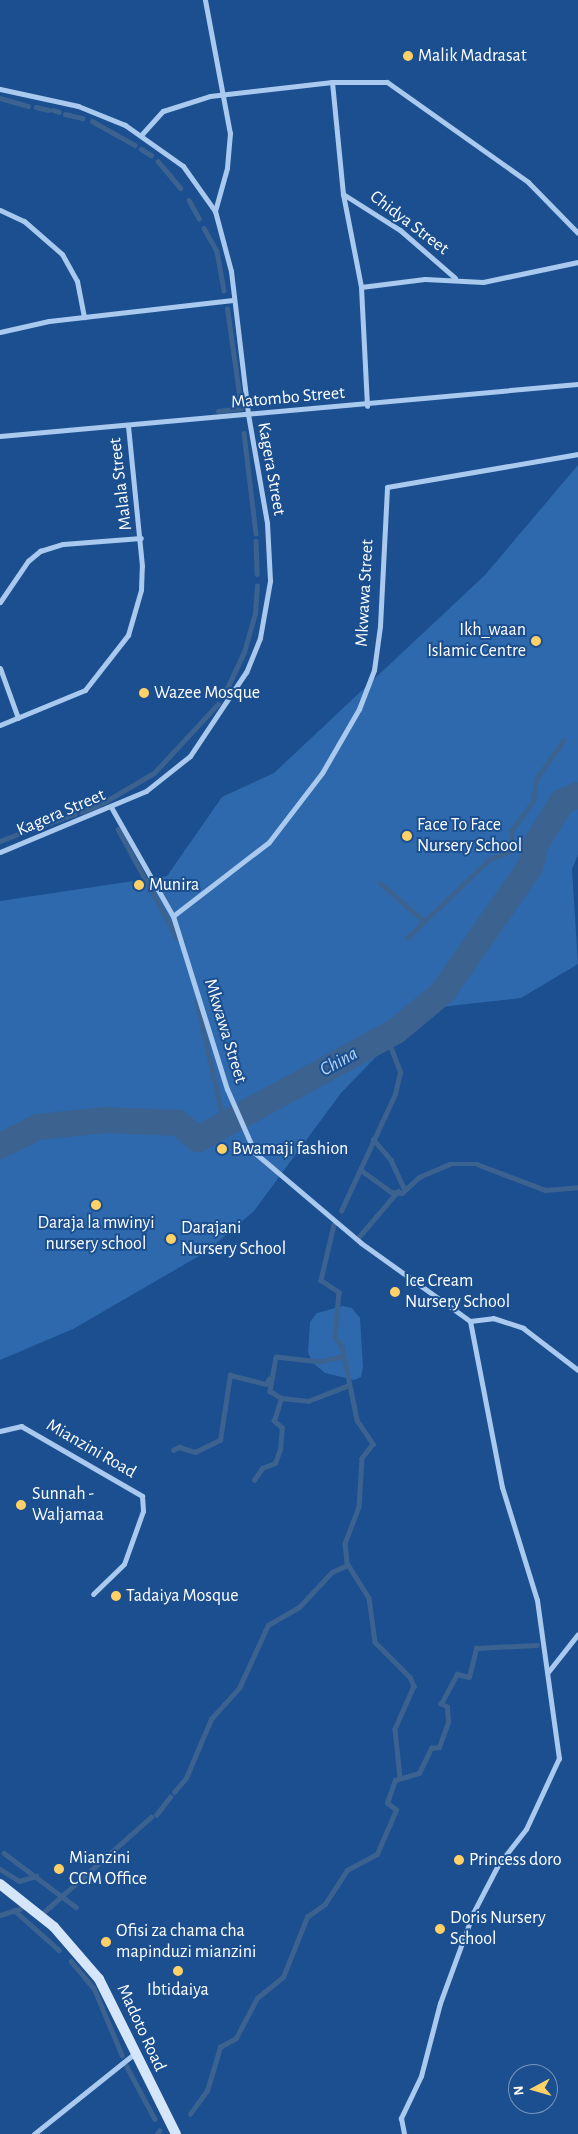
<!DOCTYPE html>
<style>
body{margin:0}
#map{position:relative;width:578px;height:2134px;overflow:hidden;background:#1b4f8f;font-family:"Alegreya Sans",sans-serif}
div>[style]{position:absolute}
.green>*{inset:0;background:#2e69ad}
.stream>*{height:4.5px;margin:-2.25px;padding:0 2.25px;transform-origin:2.25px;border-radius:2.25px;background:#3c6290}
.river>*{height:26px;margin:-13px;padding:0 13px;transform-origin:13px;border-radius:13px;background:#3c6290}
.minor>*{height:5px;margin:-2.5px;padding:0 2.5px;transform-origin:2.5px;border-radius:2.5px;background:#a9c9ee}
.secondary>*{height:10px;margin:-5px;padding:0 5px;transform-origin:5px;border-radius:5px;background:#d6e6fa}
.dots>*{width:14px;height:14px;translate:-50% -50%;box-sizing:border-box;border:2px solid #1b4f8f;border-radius:50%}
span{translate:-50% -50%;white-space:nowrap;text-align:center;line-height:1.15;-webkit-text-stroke:4px #1b4f8f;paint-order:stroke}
.poi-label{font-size:18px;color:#fff}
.left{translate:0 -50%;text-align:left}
.right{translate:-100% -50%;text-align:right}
.street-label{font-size:18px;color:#fff}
.water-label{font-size:19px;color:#b5d3f5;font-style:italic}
.north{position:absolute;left:508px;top:2064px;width:50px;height:50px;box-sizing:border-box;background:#1b4f8f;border:1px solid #7695bc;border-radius:50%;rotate:264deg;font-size:14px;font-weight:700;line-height:20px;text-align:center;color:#fff}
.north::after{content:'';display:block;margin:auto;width:18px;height:22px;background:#ffd166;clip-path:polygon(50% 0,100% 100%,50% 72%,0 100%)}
</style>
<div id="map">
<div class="green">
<i style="clip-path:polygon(578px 465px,578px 855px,572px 869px,578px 964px,521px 998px,422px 1009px,341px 1093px,254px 1211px,206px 1252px,73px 1329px,0 1360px,0 901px,167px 876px,222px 797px,274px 773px,485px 575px)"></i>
<i style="clip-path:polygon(343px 1306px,352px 1308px,360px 1318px,363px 1367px,361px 1377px,354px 1380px,325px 1373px,312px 1362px,308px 1352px,310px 1322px,317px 1313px)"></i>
</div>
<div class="stream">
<i style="left:0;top:98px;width:29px;rotate:16deg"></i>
<i style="left:36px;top:107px;width:13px;rotate:13deg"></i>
<i style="left:53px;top:110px;width:6px;rotate:18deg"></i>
<i style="left:65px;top:114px;width:18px;rotate:13deg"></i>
<i style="left:92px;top:121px;width:49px;rotate:29.2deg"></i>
<i style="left:141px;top:149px;width:12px;rotate:31deg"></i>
<i style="left:158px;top:161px;width:35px;rotate:50deg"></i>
<i style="left:189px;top:200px;width:21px;rotate:61deg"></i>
<i style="left:204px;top:228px;width:26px;rotate:61deg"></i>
<i style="left:217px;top:251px;width:40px;rotate:80deg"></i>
<i style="left:218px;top:411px;width:23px;rotate:-7deg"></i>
<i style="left:241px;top:408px;width:100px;rotate:-98deg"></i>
<i style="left:244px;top:433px;width:101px;rotate:83.2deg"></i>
<i style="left:256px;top:541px;width:33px;rotate:88deg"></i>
<i style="left:223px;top:697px;width:50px;rotate:-65deg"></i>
<i style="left:244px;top:652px;width:40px;rotate:-74deg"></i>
<i style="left:255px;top:614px;width:28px;rotate:-86deg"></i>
<i style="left:103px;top:803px;width:59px;rotate:-30.5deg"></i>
<i style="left:154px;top:773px;width:94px;rotate:-47.2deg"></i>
<i style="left:81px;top:812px;width:19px;rotate:-21deg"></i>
<i style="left:118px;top:829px;width:125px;rotate:61.4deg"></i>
<i style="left:18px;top:834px;width:60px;rotate:-19.3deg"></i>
<i style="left:0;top:841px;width:17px;rotate:-21deg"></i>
<i style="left:380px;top:883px;width:58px;rotate:40.8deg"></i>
<i style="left:407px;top:938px;width:115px;rotate:-43.6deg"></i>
<i style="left:490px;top:859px;width:22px;rotate:-21deg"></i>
<i style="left:511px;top:851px;width:21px;rotate:-87deg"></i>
<i style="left:512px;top:830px;width:36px;rotate:-54deg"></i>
<i style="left:533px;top:801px;width:22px;rotate:-82deg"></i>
<i style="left:536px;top:779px;width:47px;rotate:-54.6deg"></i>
<i style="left:197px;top:1002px;width:127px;rotate:77.3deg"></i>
<i style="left:373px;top:1139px;width:28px;rotate:49deg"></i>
<i style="left:391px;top:1160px;width:33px;rotate:65deg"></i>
<i style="left:361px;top:1170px;width:37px;rotate:36deg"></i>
<i style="left:391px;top:1192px;width:11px;rotate:5deg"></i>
<i style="left:402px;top:1193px;width:23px;rotate:-43deg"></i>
<i style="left:419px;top:1177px;width:33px;rotate:-23deg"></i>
<i style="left:449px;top:1164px;width:28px"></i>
<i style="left:477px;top:1164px;width:73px;rotate:20.9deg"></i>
<i style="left:545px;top:1190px;width:33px;rotate:-5deg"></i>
<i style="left:341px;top:1211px;width:129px;rotate:-65.2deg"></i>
<i style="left:395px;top:1094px;width:23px;rotate:-77deg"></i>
<i style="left:400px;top:1072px;width:40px;rotate:-111deg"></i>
<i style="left:334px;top:1225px;width:57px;rotate:103.3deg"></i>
<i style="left:321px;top:1280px;width:22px;rotate:34deg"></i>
<i style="left:339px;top:1292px;width:45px;rotate:95.1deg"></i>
<i style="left:335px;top:1337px;width:11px;rotate:52deg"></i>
<i style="left:342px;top:1346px;width:76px;rotate:78.5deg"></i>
<i style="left:357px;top:1420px;width:29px;rotate:56deg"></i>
<i style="left:373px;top:1444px;width:18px;rotate:128deg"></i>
<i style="left:362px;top:1458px;width:49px;rotate:93.5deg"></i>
<i style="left:359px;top:1507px;width:39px;rotate:111deg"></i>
<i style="left:345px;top:1543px;width:20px;rotate:84deg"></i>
<i style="left:347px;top:1563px;width:41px;rotate:57.8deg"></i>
<i style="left:369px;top:1598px;width:44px;rotate:82.2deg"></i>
<i style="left:375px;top:1642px;width:49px;rotate:45deg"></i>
<i style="left:410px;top:1677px;width:10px;rotate:66deg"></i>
<i style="left:414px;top:1686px;width:47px;rotate:113.8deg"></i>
<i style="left:395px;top:1729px;width:48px;rotate:84.1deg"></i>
<i style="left:357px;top:1239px;width:63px;rotate:-49.5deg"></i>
<i style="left:341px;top:1357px;width:22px;rotate:167deg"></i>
<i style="left:320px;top:1362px;width:44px;rotate:-173.5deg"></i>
<i style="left:276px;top:1357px;width:35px;rotate:100deg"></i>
<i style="left:270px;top:1391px;width:13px;rotate:32deg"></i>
<i style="left:281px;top:1398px;width:27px;rotate:6deg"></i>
<i style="left:308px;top:1401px;width:44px;rotate:-21.3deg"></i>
<i style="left:173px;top:1450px;width:7px;rotate:-27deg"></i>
<i style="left:179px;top:1447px;width:17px;rotate:17deg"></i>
<i style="left:195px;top:1452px;width:28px;rotate:-26deg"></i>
<i style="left:220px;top:1440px;width:66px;rotate:-81.3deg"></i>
<i style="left:230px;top:1375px;width:37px;rotate:14deg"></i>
<i style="left:266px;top:1384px;width:6px;rotate:-59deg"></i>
<i style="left:254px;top:1480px;width:14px;rotate:-56deg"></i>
<i style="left:262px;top:1468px;width:14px;rotate:-21deg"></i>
<i style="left:275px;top:1463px;width:15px;rotate:-70deg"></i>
<i style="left:280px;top:1449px;width:21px;rotate:-85deg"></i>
<i style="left:282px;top:1428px;width:11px;rotate:-139deg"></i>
<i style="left:274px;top:1421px;width:24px;rotate:-73deg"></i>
<i style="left:174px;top:1792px;width:18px;rotate:-49deg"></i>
<i style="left:186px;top:1778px;width:64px;rotate:-67deg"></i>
<i style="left:211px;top:1719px;width:42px;rotate:-47.9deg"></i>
<i style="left:239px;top:1688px;width:69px;rotate:-65.3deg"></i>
<i style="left:268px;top:1625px;width:36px;rotate:-30deg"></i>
<i style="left:299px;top:1607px;width:48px;rotate:-46.7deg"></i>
<i style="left:332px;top:1572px;width:17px;rotate:-24deg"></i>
<i style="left:156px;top:1815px;width:23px;rotate:-52deg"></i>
<i style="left:4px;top:1853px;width:90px;rotate:36.9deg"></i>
<i style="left:0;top:1869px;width:22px;rotate:32deg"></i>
<i style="left:19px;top:1881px;width:18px;rotate:-16deg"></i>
<i style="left:14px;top:1910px;width:60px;rotate:41.6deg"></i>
<i style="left:44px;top:1912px;width:143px;rotate:-41.6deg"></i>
<i style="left:0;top:1915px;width:21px;rotate:-17deg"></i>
<i style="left:71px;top:1961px;width:35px;rotate:50deg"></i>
<i style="left:94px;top:1988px;width:73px;rotate:67.3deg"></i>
<i style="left:126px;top:2065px;width:61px;rotate:61.8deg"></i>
<i style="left:190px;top:2114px;width:29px;rotate:-54deg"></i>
<i style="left:207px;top:2091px;width:46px;rotate:-73.5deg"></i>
<i style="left:220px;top:2047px;width:18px;rotate:-29deg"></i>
<i style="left:236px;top:2038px;width:45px;rotate:-62.3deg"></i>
<i style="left:257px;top:1998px;width:33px;rotate:-39deg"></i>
<i style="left:283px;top:1977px;width:65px;rotate:-68.2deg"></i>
<i style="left:307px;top:1917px;width:22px;rotate:-36deg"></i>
<i style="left:325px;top:1904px;width:40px;rotate:-57.1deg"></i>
<i style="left:347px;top:1870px;width:34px;rotate:-28deg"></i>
<i style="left:377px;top:1854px;width:48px;rotate:-66.6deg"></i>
<i style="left:396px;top:1810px;width:11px;rotate:-142deg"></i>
<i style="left:387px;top:1803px;width:24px;rotate:-71deg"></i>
<i style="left:395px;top:1780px;width:25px;rotate:-16deg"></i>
<i style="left:419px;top:1773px;width:28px;rotate:-64deg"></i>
<i style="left:431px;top:1748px;width:8px;rotate:-7deg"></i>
<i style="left:439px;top:1747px;width:27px;rotate:-70deg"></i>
<i style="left:448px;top:1722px;width:15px;rotate:-94deg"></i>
<i style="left:447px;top:1707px;width:7px;rotate:-153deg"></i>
<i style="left:441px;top:1704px;width:34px;rotate:-62deg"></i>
<i style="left:457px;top:1674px;width:12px;rotate:14deg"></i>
<i style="left:469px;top:1677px;width:30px;rotate:-76deg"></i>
<i style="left:476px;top:1648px;width:61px;rotate:-2.8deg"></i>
<i style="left:157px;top:2134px;width:4px;rotate:-56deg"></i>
</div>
<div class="river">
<i style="left:0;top:1146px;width:42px;rotate:-26.6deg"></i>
<i style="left:38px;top:1127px;width:68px;rotate:-5.9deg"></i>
<i style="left:106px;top:1120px;width:72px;rotate:2.4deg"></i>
<i style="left:178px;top:1123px;width:26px;rotate:39deg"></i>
<i style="left:198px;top:1139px;width:226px;rotate:-28.6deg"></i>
<i style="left:396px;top:1031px;width:61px;rotate:-39.7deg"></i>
<i style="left:443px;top:992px;width:152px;rotate:-55.2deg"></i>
<i style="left:530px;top:867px;width:24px;rotate:-75deg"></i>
<i style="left:536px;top:844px;width:49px;rotate:-58.2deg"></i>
<i style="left:562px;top:802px;width:17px;rotate:-24deg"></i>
</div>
<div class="minor">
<i style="left:205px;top:0;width:135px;rotate:79.4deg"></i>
<i style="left:230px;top:133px;width:35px;rotate:95deg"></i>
<i style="left:227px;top:168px;width:45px;rotate:105.6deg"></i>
<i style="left:332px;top:82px;width:113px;rotate:84.4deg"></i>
<i style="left:343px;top:194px;width:95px;rotate:79deg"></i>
<i style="left:361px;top:287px;width:119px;rotate:87.1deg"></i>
<i style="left:0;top:89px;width:80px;rotate:12.3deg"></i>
<i style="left:78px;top:106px;width:51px;rotate:22deg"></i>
<i style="left:125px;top:125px;width:71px;rotate:35.3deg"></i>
<i style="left:183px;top:166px;width:55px;rotate:54.6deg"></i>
<i style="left:215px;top:211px;width:62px;rotate:75.1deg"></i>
<i style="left:231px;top:271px;width:144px;rotate:83.2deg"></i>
<i style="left:248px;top:414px;width:111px;rotate:80.1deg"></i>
<i style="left:267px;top:523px;width:58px;rotate:87deg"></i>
<i style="left:270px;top:581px;width:58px;rotate:100deg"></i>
<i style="left:260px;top:638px;width:37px;rotate:112deg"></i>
<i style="left:246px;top:672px;width:101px;rotate:123.7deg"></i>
<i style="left:190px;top:756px;width:56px;rotate:141.5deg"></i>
<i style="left:146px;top:791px;width:158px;rotate:157.3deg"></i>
<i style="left:142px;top:134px;width:31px;rotate:-48deg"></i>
<i style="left:163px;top:111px;width:49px;rotate:-17.7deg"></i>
<i style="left:210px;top:96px;width:123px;rotate:-6.5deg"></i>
<i style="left:332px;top:82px;width:55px"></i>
<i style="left:387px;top:82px;width:173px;rotate:35.3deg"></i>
<i style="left:528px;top:182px;width:71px;rotate:45.6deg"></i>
<i style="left:343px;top:194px;width:67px;rotate:32.3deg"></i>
<i style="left:400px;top:230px;width:73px;rotate:41.1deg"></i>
<i style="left:0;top:210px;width:26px;rotate:25deg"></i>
<i style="left:24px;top:221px;width:50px;rotate:41deg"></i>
<i style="left:62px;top:254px;width:31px;rotate:61deg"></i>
<i style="left:77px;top:281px;width:37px;rotate:79deg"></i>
<i style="left:361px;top:287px;width:64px;rotate:-7.1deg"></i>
<i style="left:425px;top:279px;width:58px;rotate:3deg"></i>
<i style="left:483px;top:282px;width:97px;rotate:-11.9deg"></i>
<i style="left:0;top:332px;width:50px;rotate:-12.7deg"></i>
<i style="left:49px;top:321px;width:185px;rotate:-6.5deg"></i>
<i style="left:0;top:436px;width:580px;rotate:-5.14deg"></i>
<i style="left:0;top:602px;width:50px;rotate:-55.7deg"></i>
<i style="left:28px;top:561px;width:16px;rotate:-40deg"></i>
<i style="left:40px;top:551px;width:24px;rotate:-17deg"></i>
<i style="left:63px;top:544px;width:78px;rotate:-4.4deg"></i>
<i style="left:0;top:668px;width:53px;rotate:70.2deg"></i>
<i style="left:0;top:725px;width:92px;rotate:-22.4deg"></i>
<i style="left:85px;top:690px;width:70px;rotate:-52deg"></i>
<i style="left:128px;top:635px;width:47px;rotate:-73.9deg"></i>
<i style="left:141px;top:590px;width:24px;rotate:-88deg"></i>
<i style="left:142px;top:566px;width:141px;rotate:-95.7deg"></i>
<i style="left:111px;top:807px;width:125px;rotate:60.4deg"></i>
<i style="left:173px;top:916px;width:181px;rotate:72.7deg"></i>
<i style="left:227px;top:1089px;width:70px;rotate:66.4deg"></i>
<i style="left:255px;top:1153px;width:139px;rotate:40.3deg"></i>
<i style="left:361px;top:1243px;width:134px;rotate:35.6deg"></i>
<i style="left:470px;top:1321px;width:169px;rotate:79.1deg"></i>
<i style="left:502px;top:1487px;width:118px;rotate:72.8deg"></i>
<i style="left:537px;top:1600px;width:160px;rotate:82.1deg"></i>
<i style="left:559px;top:1758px;width:78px;rotate:114.9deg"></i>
<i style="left:526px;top:1829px;width:46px;rotate:127.9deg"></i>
<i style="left:498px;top:1865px;width:54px;rotate:117.5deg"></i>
<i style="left:473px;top:1913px;width:96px;rotate:110.1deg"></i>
<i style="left:440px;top:2003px;width:75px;rotate:104.6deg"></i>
<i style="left:421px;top:2076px;width:47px;rotate:115.5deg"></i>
<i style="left:401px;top:2118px;width:16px;rotate:79deg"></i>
<i style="left:173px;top:916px;width:121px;rotate:-37.6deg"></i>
<i style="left:269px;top:842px;width:87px;rotate:-52.5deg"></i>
<i style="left:322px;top:773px;width:74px;rotate:-60deg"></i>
<i style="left:359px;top:709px;width:42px;rotate:-69deg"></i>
<i style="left:374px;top:670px;width:44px;rotate:-82.2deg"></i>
<i style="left:380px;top:626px;width:139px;rotate:-87.1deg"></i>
<i style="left:387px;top:487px;width:194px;rotate:-9.8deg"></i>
<i style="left:470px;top:1321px;width:23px;rotate:-7deg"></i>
<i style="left:493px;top:1318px;width:32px;rotate:18deg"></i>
<i style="left:523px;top:1328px;width:69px;rotate:37.4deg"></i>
<i style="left:0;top:1431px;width:22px;rotate:-13deg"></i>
<i style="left:21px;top:1426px;width:140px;rotate:30deg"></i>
<i style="left:142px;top:1496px;width:15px;rotate:86deg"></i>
<i style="left:143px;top:1511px;width:56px;rotate:109.7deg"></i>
<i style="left:124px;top:1564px;width:43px;rotate:135.9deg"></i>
<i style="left:548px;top:1672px;width:48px;rotate:-51.7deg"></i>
<i style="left:34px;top:2134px;width:128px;rotate:-38.7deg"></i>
</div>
<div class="secondary">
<i style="left:0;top:1884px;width:69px;rotate:38.5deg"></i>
<i style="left:54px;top:1927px;width:69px;rotate:49.1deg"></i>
<i style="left:99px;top:1979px;width:173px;rotate:63.6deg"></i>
</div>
<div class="dots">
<i style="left:408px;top:56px;background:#ffd166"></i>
<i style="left:536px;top:641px;background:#ffd166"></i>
<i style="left:144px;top:693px;background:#ffd166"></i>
<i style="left:407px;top:836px;background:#ffd166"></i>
<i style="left:139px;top:885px;background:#ffd166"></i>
<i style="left:222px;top:1149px;background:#ffd166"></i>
<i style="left:96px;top:1205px;background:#ffd166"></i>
<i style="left:171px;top:1239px;background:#ffd166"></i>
<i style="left:395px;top:1292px;background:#ffd166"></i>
<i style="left:21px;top:1505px;background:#ffd166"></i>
<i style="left:116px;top:1596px;background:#ffd166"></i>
<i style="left:459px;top:1860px;background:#ffd166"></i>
<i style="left:59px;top:1869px;background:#ffd166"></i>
<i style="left:440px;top:1929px;background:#ffd166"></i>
<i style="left:106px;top:1942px;background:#ffd166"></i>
<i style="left:178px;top:1971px;background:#ffd166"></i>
</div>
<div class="poi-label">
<span class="left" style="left:418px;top:56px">Malik Madrasat</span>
<span class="right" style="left:526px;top:641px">Ikh_waan<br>Islamic Centre</span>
<span class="left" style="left:154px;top:693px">Wazee Mosque</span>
<span class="left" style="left:417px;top:836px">Face To Face<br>Nursery School</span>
<span class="left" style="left:149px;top:885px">Munira</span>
<span class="left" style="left:232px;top:1149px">Bwamaji fashion</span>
<span style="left:96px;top:1234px">Daraja la mwinyi<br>nursery school</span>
<span class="left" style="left:181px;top:1239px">Darajani<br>Nursery School</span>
<span class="left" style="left:405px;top:1292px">Ice Cream<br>Nursery School</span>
<span class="left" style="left:32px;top:1505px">Sunnah -<br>Waljamaa</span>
<span class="left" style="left:126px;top:1596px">Tadaiya Mosque</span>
<span class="left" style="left:69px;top:1869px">Mianzini<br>CCM Office</span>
<span class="left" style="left:469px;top:1860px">Princess doro</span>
<span class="left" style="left:450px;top:1929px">Doris Nursery<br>School</span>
<span class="left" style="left:116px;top:1942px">Ofisi za chama cha<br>mapinduzi mianzini</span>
<span style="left:178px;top:1990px">Ibtidaiya</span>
</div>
<div class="street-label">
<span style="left:409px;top:223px;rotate:37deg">Chidya Street</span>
<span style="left:288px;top:398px;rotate:-5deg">Matombo Street</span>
<span style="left:271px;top:469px;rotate:80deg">Kagera Street</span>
<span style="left:121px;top:484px;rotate:-97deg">Malala Street</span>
<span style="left:365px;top:593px;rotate:-87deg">Mkwawa Street</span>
<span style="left:61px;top:813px;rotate:-23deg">Kagera Street</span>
<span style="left:225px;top:1031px;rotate:73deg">Mkwawa Street</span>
<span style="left:91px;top:1449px;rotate:30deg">Mianzini Road</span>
<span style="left:141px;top:2028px;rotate:65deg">Madoto Road</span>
</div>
<div class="water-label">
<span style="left:339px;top:1062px;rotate:-29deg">China</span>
</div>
<div class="north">N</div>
</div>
